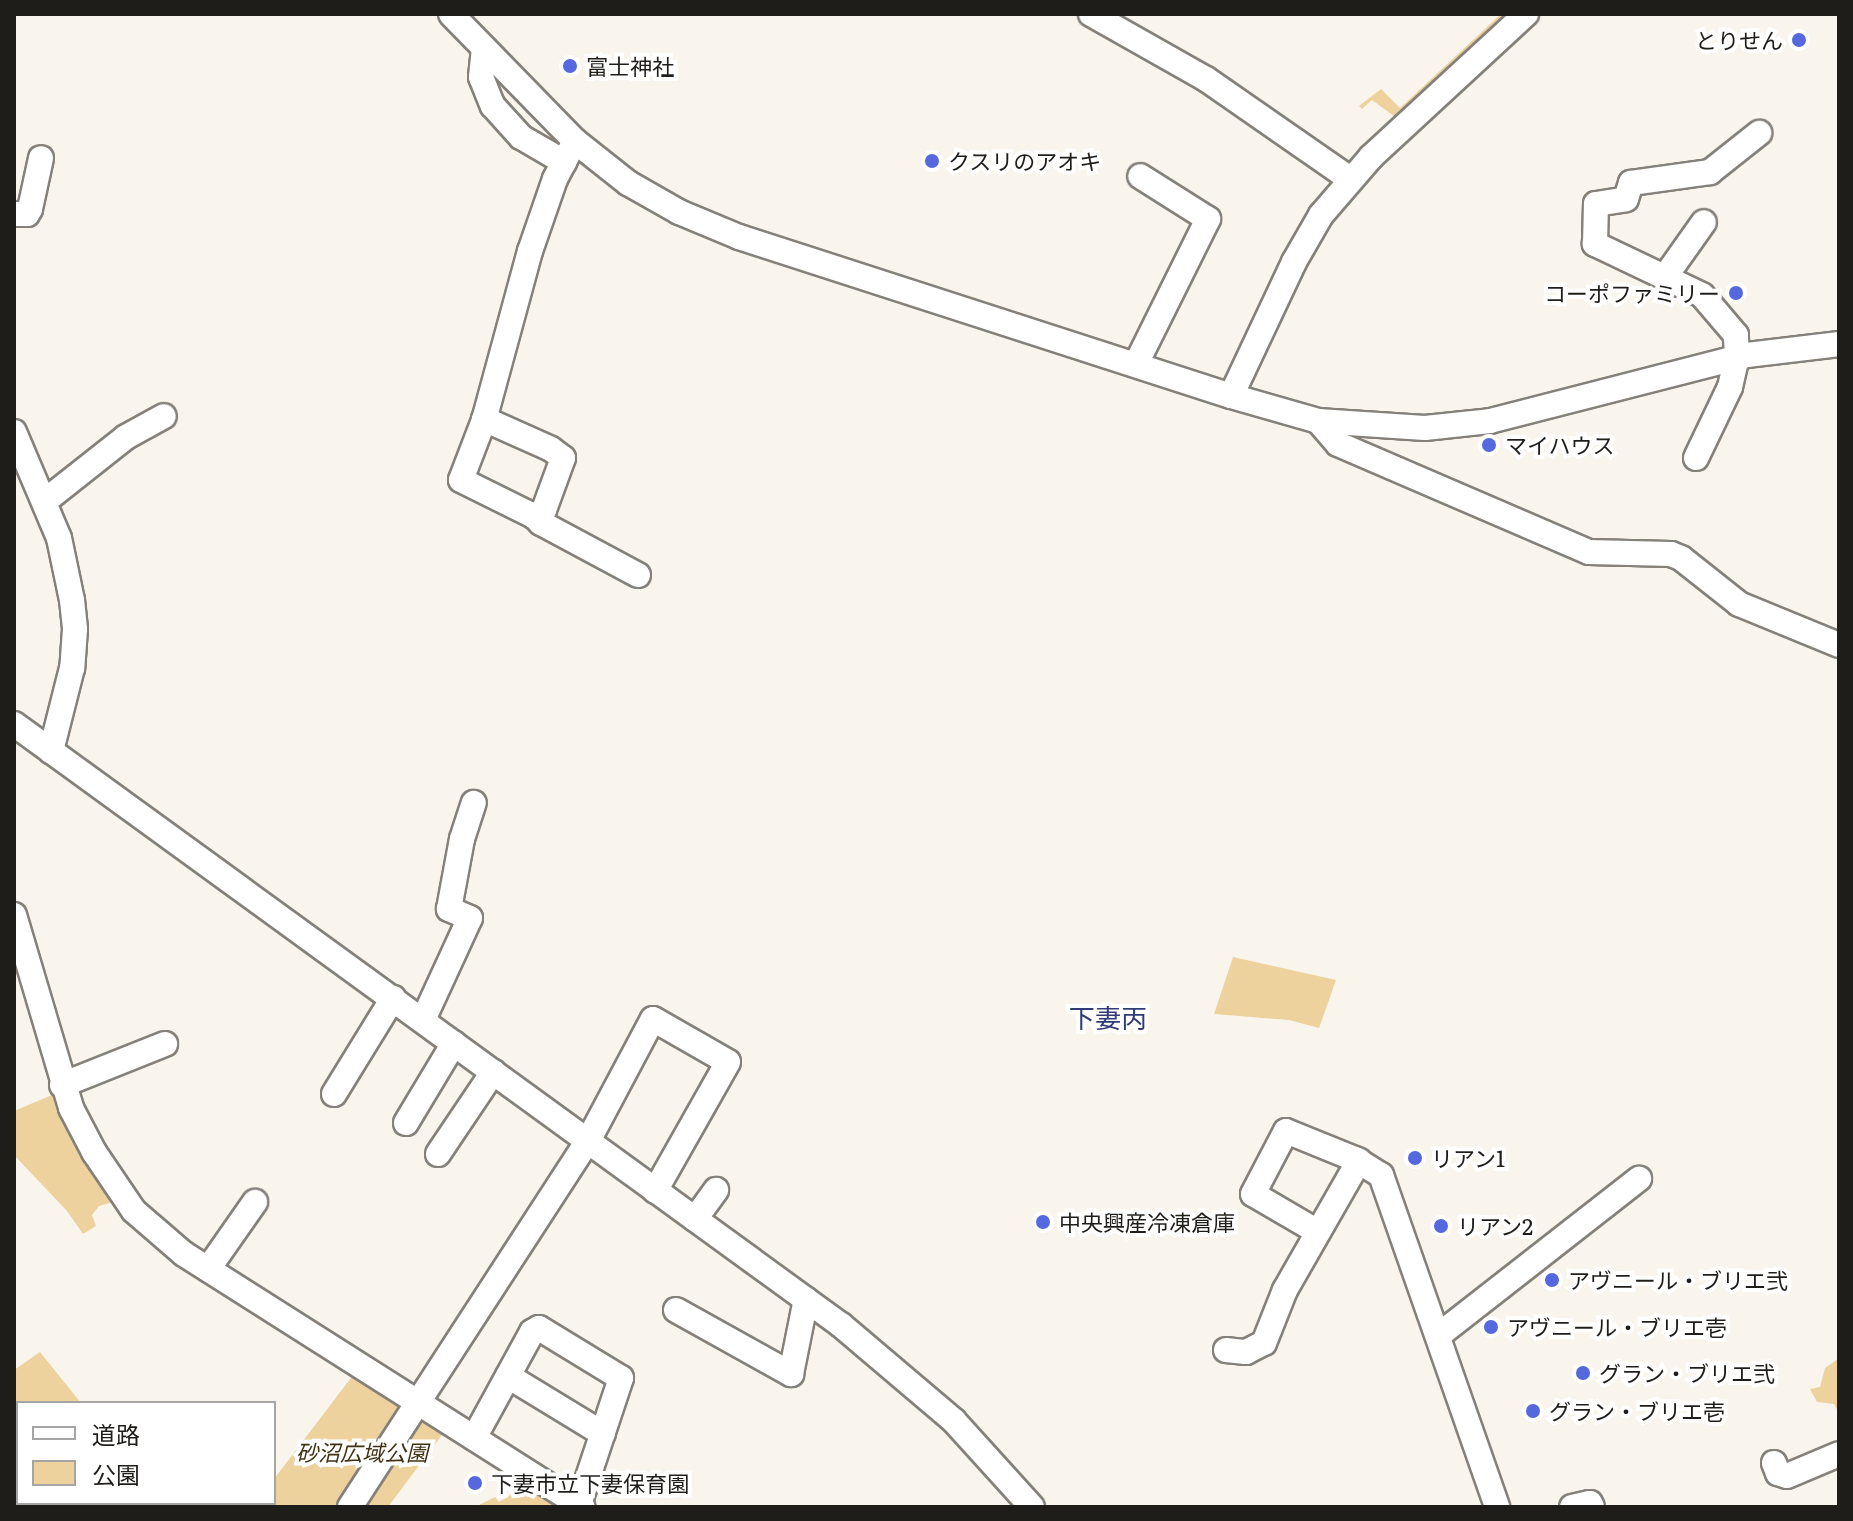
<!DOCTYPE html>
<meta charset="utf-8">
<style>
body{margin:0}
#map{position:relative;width:1853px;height:1521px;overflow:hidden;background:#f9f5ec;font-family:Literata,"Noto Sans JP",serif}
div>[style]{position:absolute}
.green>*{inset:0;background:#edd29e}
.roads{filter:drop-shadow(2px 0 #85817a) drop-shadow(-2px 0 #85817a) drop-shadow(0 2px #85817a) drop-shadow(0 -2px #85817a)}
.minor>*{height:24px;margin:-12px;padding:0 12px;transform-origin:12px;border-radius:12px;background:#fff}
.dots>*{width:22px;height:22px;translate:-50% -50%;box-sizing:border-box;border:4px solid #fff;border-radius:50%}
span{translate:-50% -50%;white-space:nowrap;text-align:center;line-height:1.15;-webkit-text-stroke:8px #fff;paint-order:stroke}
.poi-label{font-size:22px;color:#1f1d1a}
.right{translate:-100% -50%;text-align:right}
.left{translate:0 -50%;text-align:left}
.park-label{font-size:22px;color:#413213;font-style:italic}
.quarter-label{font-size:26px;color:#313c77}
.frame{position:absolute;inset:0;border:16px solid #1f1d1a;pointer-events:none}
.legend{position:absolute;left:16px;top:1401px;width:260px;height:104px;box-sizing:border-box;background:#fff;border:2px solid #a5a5a3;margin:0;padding:10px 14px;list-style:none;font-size:24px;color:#1f1d1a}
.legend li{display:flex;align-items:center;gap:16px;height:40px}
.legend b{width:40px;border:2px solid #a5a5a3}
</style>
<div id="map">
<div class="green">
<i style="clip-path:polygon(1501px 14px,1513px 14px,1398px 119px,1372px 100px,1362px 109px,1359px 106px,1381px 89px,1400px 108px)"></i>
<i style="clip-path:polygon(1233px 957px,1336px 980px,1319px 1028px,1289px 1020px,1214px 1014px)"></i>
<i style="clip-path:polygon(59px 1092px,120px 1200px,99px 1206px,92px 1215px,96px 1226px,83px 1234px,67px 1211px,14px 1155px,14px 1111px)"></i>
<i style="clip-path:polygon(40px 1352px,81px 1403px,18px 1403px,18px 1503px,274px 1503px,274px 1479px,360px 1366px,450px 1424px,388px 1507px,14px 1507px,14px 1370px)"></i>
<i style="clip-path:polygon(1839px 1358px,1839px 1413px,1834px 1404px,1817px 1402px,1810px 1389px,1820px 1387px,1825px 1368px)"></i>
<i style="clip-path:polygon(531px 1483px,568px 1507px,475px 1507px,495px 1497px,499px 1502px)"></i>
</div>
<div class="roads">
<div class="minor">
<i style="left:451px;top:14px;width:177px;rotate:45.7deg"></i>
<i style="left:575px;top:141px;width:68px;rotate:38.4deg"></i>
<i style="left:628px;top:183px;width:59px;rotate:29.6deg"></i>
<i style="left:679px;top:212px;width:65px;rotate:22.6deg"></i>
<i style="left:739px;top:237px;width:517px;rotate:17.91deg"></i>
<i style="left:1231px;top:396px;width:91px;rotate:16deg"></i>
<i style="left:1318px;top:421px;width:107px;rotate:3.7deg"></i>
<i style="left:1425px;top:428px;width:65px;rotate:-6.1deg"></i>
<i style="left:1490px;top:421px;width:265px;rotate:-14.4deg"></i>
<i style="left:1747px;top:355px;width:93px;rotate:-6.8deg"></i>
<i style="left:1091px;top:14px;width:132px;rotate:29.5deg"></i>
<i style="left:1206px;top:79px;width:175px;rotate:34.8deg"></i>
<i style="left:484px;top:48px;width:29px;rotate:96deg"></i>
<i style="left:481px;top:77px;width:31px;rotate:68deg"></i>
<i style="left:493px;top:106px;width:42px;rotate:47.9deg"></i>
<i style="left:521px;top:137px;width:50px;rotate:30.2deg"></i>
<i style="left:575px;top:141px;width:43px;rotate:117.8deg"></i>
<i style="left:555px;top:179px;width:76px;rotate:109.1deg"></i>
<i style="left:530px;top:251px;width:175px;rotate:105.2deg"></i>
<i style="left:484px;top:420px;width:64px;rotate:111deg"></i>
<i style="left:461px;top:480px;width:81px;rotate:26.3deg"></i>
<i style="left:534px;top:516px;width:10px;rotate:45deg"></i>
<i style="left:541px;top:523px;width:110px;rotate:28.2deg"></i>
<i style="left:14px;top:214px;width:13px"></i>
<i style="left:27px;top:214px;width:6px;rotate:-59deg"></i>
<i style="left:30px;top:209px;width:52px;rotate:-77.8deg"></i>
<i style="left:1665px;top:277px;width:67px;rotate:-54.7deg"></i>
<i style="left:1136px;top:364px;width:162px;rotate:-63.6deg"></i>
<i style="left:1208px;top:219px;width:80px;rotate:-147.7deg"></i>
<i style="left:1231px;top:396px;width:148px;rotate:-64.8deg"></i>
<i style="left:1294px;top:262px;width:54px;rotate:-60.1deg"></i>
<i style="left:1321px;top:215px;width:77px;rotate:-49.2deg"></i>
<i style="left:1371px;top:157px;width:211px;rotate:-42.7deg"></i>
<i style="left:484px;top:419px;width:73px;rotate:24.1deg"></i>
<i style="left:551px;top:449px;width:15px;rotate:37deg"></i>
<i style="left:563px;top:458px;width:55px;rotate:110.1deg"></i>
<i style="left:544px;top:510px;width:12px;rotate:149deg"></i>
<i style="left:1318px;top:421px;width:30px;rotate:49deg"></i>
<i style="left:1338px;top:444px;width:273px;rotate:23.3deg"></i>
<i style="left:1589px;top:552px;width:82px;rotate:1.4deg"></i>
<i style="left:1671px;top:554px;width:11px;rotate:22deg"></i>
<i style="left:1681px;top:558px;width:74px;rotate:38.4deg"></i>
<i style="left:1739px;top:604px;width:108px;rotate:22.3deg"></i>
<i style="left:14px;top:432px;width:115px;rotate:67deg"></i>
<i style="left:59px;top:538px;width:63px;rotate:78.2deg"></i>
<i style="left:72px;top:600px;width:29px;rotate:84deg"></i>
<i style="left:75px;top:629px;width:39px;rotate:94deg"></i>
<i style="left:72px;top:668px;width:86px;rotate:104.2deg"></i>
<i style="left:1696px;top:458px;width:79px;rotate:-64.4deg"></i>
<i style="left:1730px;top:387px;width:31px;rotate:-77deg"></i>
<i style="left:1737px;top:357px;width:22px;rotate:-93deg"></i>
<i style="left:1736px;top:335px;width:52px;rotate:-130.4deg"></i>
<i style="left:1702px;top:295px;width:119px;rotate:-154.5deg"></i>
<i style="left:1595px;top:244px;width:40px;rotate:-88.6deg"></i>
<i style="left:1596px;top:204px;width:30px;rotate:-9deg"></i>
<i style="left:1626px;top:199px;width:17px;rotate:-73deg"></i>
<i style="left:1631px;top:183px;width:80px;rotate:-7.9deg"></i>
<i style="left:1710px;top:172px;width:63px;rotate:-38.5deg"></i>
<i style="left:45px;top:501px;width:103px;rotate:-38.3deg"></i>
<i style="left:126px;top:437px;width:43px;rotate:-28.9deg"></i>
<i style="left:14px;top:724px;width:1022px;rotate:36.01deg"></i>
<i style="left:841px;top:1325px;width:148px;rotate:40.3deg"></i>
<i style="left:954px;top:1421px;width:116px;rotate:47.8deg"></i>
<i style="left:14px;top:915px;width:201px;rotate:73.5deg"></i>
<i style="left:71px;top:1108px;width:50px;rotate:62.4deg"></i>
<i style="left:94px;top:1152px;width:71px;rotate:55.9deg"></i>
<i style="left:134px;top:1211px;width:66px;rotate:40.7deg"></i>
<i style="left:184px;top:1254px;width:472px;rotate:32.4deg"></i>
<i style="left:423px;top:1020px;width:112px;rotate:-65.3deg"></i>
<i style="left:470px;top:918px;width:23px;rotate:-157deg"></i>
<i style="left:449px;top:909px;width:71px;rotate:-79.5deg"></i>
<i style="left:462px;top:839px;width:38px;rotate:-72deg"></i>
<i style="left:62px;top:1085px;width:111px;rotate:-21.7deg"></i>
<i style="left:334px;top:1094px;width:113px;rotate:-58.4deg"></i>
<i style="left:406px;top:1123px;width:93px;rotate:-59deg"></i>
<i style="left:438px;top:1154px;width:99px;rotate:-56.1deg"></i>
<i style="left:695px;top:1219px;width:36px;rotate:-54deg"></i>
<i style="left:1318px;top:1232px;width:75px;rotate:-149.7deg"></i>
<i style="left:1253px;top:1194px;width:71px;rotate:-62.4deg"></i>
<i style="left:1286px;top:1131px;width:74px;rotate:22.1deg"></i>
<i style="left:1355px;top:1159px;width:31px;rotate:32deg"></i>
<i style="left:1381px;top:1175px;width:352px;rotate:70.7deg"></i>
<i style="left:208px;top:1269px;width:82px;rotate:-55deg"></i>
<i style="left:676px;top:1310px;width:132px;rotate:29.1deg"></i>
<i style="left:791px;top:1374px;width:76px;rotate:-78.7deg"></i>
<i style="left:1439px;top:1335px;width:254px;rotate:-38deg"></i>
<i style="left:1226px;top:1350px;width:20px;rotate:6deg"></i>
<i style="left:1246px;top:1352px;width:20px;rotate:-27deg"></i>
<i style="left:1264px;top:1343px;width:57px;rotate:-68.4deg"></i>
<i style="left:1285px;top:1290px;width:149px;rotate:-60.2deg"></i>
<i style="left:508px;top:1376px;width:111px;rotate:31.4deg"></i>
<i style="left:474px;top:1438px;width:121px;rotate:-61.3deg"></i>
<i style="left:532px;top:1332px;width:8px;rotate:-30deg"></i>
<i style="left:539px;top:1328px;width:96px;rotate:31.4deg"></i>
<i style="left:621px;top:1378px;width:133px;rotate:108.4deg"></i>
<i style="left:1774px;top:1463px;width:11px;rotate:68deg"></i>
<i style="left:1778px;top:1473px;width:9px;rotate:18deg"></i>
<i style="left:1787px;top:1476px;width:56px;rotate:-22.9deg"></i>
<i style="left:350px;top:1507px;width:437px;rotate:-57deg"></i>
<i style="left:588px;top:1141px;width:138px;rotate:-62deg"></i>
<i style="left:653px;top:1019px;width:86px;rotate:29.8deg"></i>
<i style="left:728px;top:1062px;width:148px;rotate:119.5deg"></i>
<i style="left:1572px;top:1507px;width:18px;rotate:-13deg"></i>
<i style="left:1590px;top:1503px;width:4px;rotate:63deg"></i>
</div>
</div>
<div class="dots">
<i style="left:1799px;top:40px;background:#5568de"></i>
<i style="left:570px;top:66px;background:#5568de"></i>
<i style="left:932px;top:161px;background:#5568de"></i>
<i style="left:1736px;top:293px;background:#5568de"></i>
<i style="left:1489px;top:445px;background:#5568de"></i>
<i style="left:1415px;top:1158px;background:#5568de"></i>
<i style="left:1043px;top:1222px;background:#5568de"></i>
<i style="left:1441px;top:1226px;background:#5568de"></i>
<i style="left:1552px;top:1280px;background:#5568de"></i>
<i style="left:1491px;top:1327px;background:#5568de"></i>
<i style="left:1583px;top:1373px;background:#5568de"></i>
<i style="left:1533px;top:1411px;background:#5568de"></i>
<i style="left:475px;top:1483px;background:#5568de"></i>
</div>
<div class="poi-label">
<span class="right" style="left:1783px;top:40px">とりせん</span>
<span class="left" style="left:586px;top:66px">富士神社</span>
<span class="left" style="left:948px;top:161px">クスリのアオキ</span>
<span class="right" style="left:1720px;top:293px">コーポファミリー</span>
<span class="left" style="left:1505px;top:445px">マイハウス</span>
<span class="left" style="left:1431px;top:1158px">リアン1</span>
<span class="left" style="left:1059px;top:1222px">中央興産冷凍倉庫</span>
<span class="left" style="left:1457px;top:1226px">リアン2</span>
<span class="left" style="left:1568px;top:1280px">アヴニール・ブリエ弐</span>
<span class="left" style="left:1507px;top:1327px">アヴニール・ブリエ壱</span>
<span class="left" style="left:1599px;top:1373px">グラン・ブリエ弐</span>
<span class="left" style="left:1549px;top:1411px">グラン・ブリエ壱</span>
<span class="left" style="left:491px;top:1483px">下妻市立下妻保育園</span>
</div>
<div class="park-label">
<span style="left:362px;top:1452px">砂沼広域公園</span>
</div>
<div class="quarter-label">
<span style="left:1108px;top:1017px">下妻丙</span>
</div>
<div class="frame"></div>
<ul class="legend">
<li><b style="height:10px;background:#fff"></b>道路</li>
<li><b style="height:22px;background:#edd29e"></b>公園</li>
</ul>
</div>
